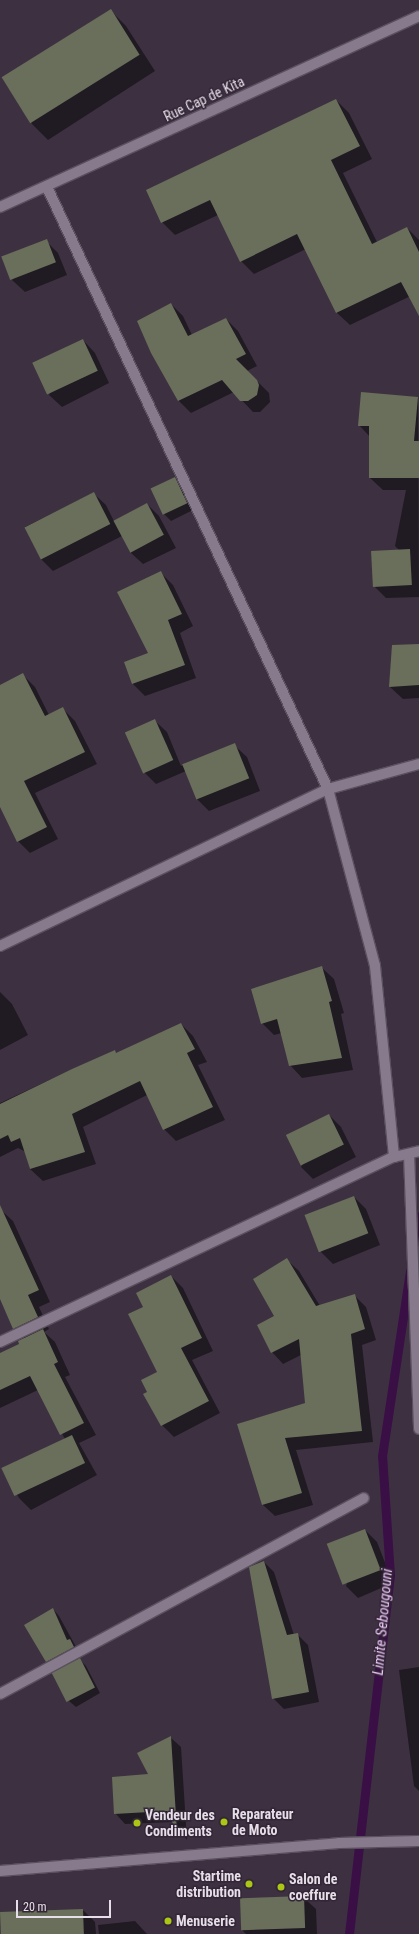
<!DOCTYPE html>
<style>
body{margin:0}
#map{position:relative;width:419px;height:1934px;overflow:hidden;background:#3d3141;font-family:"Roboto Condensed",sans-serif}
div>[style]{position:absolute}
.shadow>*{inset:0;background:#0007}
.stream>*{height:9px;margin:-4.5px;padding:0 4.5px;transform-origin:4.5px;border-radius:4.5px;background:#3a0f46}
.building>*{inset:0;background:#696f5a;transform-origin:0 0}
.roads{filter:drop-shadow(1px 0 #5a505e) drop-shadow(-1px 0 #5a505e) drop-shadow(0 1px #5a505e) drop-shadow(0 -1px #5a505e)}
.minor>*{height:10px;margin:-5px;padding:0 5px;transform-origin:5px;border-radius:5px;background:#887a8d}
.dots>*{width:11px;height:11px;translate:-50% -50%;box-sizing:border-box;border:2px solid #332737;border-radius:50%}
span{translate:-50% -50%;white-space:nowrap;text-align:center;line-height:1.15;-webkit-text-stroke:3px #332737;paint-order:stroke}
.street-label{font-size:14px;color:#e6dee8}
.poi-label{font-size:14px;color:#e6dee8;font-weight:700}
.left{translate:0 -50%;text-align:left}
.right{translate:-100% -50%;text-align:right}
.water-label{font-size:15px;color:#eec8fb;font-style:italic}
.scale{position:absolute;left:16px;top:1900px;width:95px;height:18px;box-sizing:border-box;border:2px solid #e6dee8;border-top:0;padding-left:5px;font-size:12px;line-height:14px;white-space:nowrap;color:#e6dee8;-webkit-text-stroke:3px #332737;paint-order:stroke}
</style>
<div id="map">
<div class="shadow">
<i style="clip-path:polygon(110px 10px,126px 26px,155px 71px,48px 140px,32px 124px,3px 79px)"></i>
<i style="clip-path:polygon(336px 100px,349px 113px,372px 159px,343px 173px,377px 242px,407px 228px,419px 240px,419px 292px,350px 325px,337px 313px,306px 249px,254px 274px,241px 261px,218px 215px,175px 235px,162px 222px)"></i>
<i style="clip-path:polygon(46px 241px,58px 253px,67px 275px,25px 292px,12px 280px)"></i>
<i style="clip-path:polygon(171px 304px,183px 316px,192px 335px,226px 319px,238px 331px,257px 366px,247px 371px,269px 393px,270px 402px,260px 412px,253px 412px,234px 392px,191px 413px,179px 401px,152px 353px)"></i>
<i style="clip-path:polygon(83px 340px,95px 353px,109px 383px,62px 407px,49px 395px)"></i>
<i style="clip-path:polygon(418px 398px,419px 597px,386px 598px,374px 586px,399px 550px,395px 546px,406px 490px,383px 490px,370px 478px,370px 437px,359px 425px)"></i>
<i style="clip-path:polygon(174px 478px,181px 485px,193px 510px,171px 521px,164px 514px)"></i>
<i style="clip-path:polygon(93px 493px,106px 505px,114px 521px,147px 504px,159px 516px,176px 548px,143px 564px,130px 552px,122px 536px,53px 571px,41px 559px,25px 527px)"></i>
<i style="clip-path:polygon(161px 573px,173px 585px,193px 626px,180px 633px,196px 678px,145px 696px,133px 684px,125px 662px,149px 654px)"></i>
<i style="clip-path:polygon(419px 645px,419px 698px,403px 699px,390px 687px)"></i>
<i style="clip-path:polygon(23px 675px,35px 687px,49px 715px,63px 709px,75px 721px,97px 764px,35px 793px,58px 839px,30px 853px,18px 841px,0 804px,0 686px)"></i>
<i style="clip-path:polygon(154px 720px,167px 732px,181px 766px,234px 745px,247px 757px,260px 791px,209px 811px,197px 799px,186px 771px,156px 784px,144px 772px)"></i>
<i style="clip-path:polygon(321px 967px,334px 979px,344px 1013px,341px 1014px,353px 1070px,302px 1078px,290px 1065px,282px 1033px,274px 1035px,262px 1023px)"></i>
<i style="clip-path:polygon(0 992px,12px 1004px,28px 1035px,0 1050px)"></i>
<i style="clip-path:polygon(181px 1024px,193px 1036px,207px 1062px,198px 1065px,225px 1120px,176px 1141px,164px 1129px,147px 1095px,83px 1127px,96px 1164px,43px 1181px,30px 1169px,26px 1152px,18px 1148px,0 1157px,0 1103px,73px 1069px,117px 1054px)"></i>
<i style="clip-path:polygon(329px 1115px,341px 1127px,356px 1157px,313px 1179px,301px 1167px)"></i>
<i style="clip-path:polygon(354px 1197px,366px 1209px,380px 1245px,333px 1264px,321px 1252px)"></i>
<i style="clip-path:polygon(0 1209px,13px 1221px,50px 1302px,39px 1307px,49px 1329px,44px 1332px,55px 1342px,70px 1375px,65px 1377px,96px 1435px,79px 1443px,97px 1475px,31px 1510px,19px 1498px,3px 1470px,65px 1439px,38px 1390px,0 1408px,0 1354px,21px 1344px,24px 1339px,14px 1328px,0 1297px)"></i>
<i style="clip-path:polygon(287px 1260px,299px 1271px,320px 1306px,354px 1295px,366px 1307px,376px 1340px,362px 1345px,373px 1442px,296px 1450px,313px 1505px,275px 1516px,263px 1505px,238px 1424px,306px 1403px,301px 1355px,283px 1364px,272px 1352px,275px 1317px)"></i>
<i style="clip-path:polygon(171px 1276px,183px 1288px,213px 1351px,192px 1360px,220px 1413px,174px 1437px,162px 1425px,149px 1392px,158px 1373px,144px 1307px)"></i>
<i style="clip-path:polygon(365px 1530px,377px 1542px,393px 1583px,358px 1598px,346px 1586px)"></i>
<i style="clip-path:polygon(264px 1562px,274px 1572px,294px 1635px,297px 1634px,308px 1645px,319px 1702px,284px 1709px,273px 1698px)"></i>
<i style="clip-path:polygon(53px 1609px,59px 1616px,80px 1654px,53px 1668px,46px 1661px)"></i>
<i style="clip-path:polygon(80px 1660px,86px 1666px,100px 1693px,76px 1707px,69px 1701px)"></i>
<i style="clip-path:polygon(419px 1667px,419px 1791px,414px 1786px,399px 1670px)"></i>
<i style="clip-path:polygon(170px 1737px,181px 1747px,187px 1840px,173px 1822px,125px 1824px,115px 1813px,150px 1775px)"></i>
<i style="clip-path:polygon(303px 1897px,316px 1909px,317px 1934px,246px 1934px,242px 1930px)"></i>
<i style="clip-path:polygon(83px 1910px,95px 1922px,96px 1934px,26px 1934px)"></i>
<i style="clip-path:polygon(135px 1921px,147px 1934px,99px 1934px,98px 1925px)"></i>
</div>
<div class="stream">
<i style="left:415px;top:1243px;width:27px;rotate:-82deg"></i>
<i style="left:349px;top:1934px;width:361px;rotate:-83.5deg"></i>
<i style="left:390px;top:1575px;width:119px;rotate:-93.8deg"></i>
<i style="left:382px;top:1456px;width:187px;rotate:-81.4deg"></i>
</div>
<div class="building">
<i style="left:111px;top:9px;width:54px;height:129px;rotate:58deg"></i>
<i style="clip-path:polygon(336px 99px,360px 146px,331px 160px,372px 244px,407px 227px,419px 252px,419px 316px,401px 282px,336px 313px,297px 234px,240px 262px,210px 200px,161px 223px,146px 190px)"></i>
<i style="left:47px;top:239px;width:25px;height:49px;rotate:69deg"></i>
<i style="clip-path:polygon(171px 303px,188px 336px,226px 318px,246px 354px,236px 359px,257px 380px,259px 385px,257px 395px,248px 401px,240px 401px,222px 380px,178px 401px,151px 353px,137px 321px)"></i>
<i style="left:83px;top:339px;width:35px;height:56px;rotate:65deg"></i>
<i style="clip-path:polygon(361px 392px,418px 397px,414px 441px,419px 441px,419px 478px,369px 478px,369px 426px,358px 426px)"></i>
<i style="left:175px;top:477px;width:29px;height:27px;rotate:65deg"></i>
<i style="left:94px;top:492px;width:36px;height:78px;rotate:63deg"></i>
<i style="left:147px;top:503px;width:36px;height:38px;rotate:62deg"></i>
<i style="left:410px;top:549px;width:36px;height:39px;rotate:87deg"></i>
<i style="clip-path:polygon(161px 571px,182px 614px,168px 620px,185px 665px,132px 684px,124px 662px,148px 653px,117px 592px)"></i>
<i style="clip-path:polygon(419px 644px,419px 685px,389px 687px,392px 645px)"></i>
<i style="clip-path:polygon(23px 673px,45px 716px,63px 707px,85px 752px,24px 781px,47px 827px,17px 842px,0 807px,0 685px)"></i>
<i style="left:155px;top:719px;width:45px;height:33px;rotate:66deg"></i>
<i style="left:235px;top:743px;width:38px;height:57px;rotate:68deg"></i>
<i style="clip-path:polygon(322px 966px,332px 1001px,329px 1002px,342px 1058px,289px 1066px,277px 1019px,261px 1024px,251px 989px)"></i>
<i style="clip-path:polygon(181px 1023px,195px 1049px,187px 1053px,213px 1107px,163px 1130px,140px 1081px,72px 1114px,85px 1152px,30px 1169px,20px 1138px,11px 1142px,8px 1135px,0 1139px,0 1104px,72px 1069px,115px 1050px,116px 1053px)"></i>
<i style="left:329px;top:1114px;width:34px;height:48px;rotate:64deg"></i>
<i style="left:354px;top:1196px;width:40px;height:53px;rotate:69deg"></i>
<i style="clip-path:polygon(0 1205px,39px 1290px,28px 1295px,38px 1317px,13px 1329px,0 1299px)"></i>
<i style="clip-path:polygon(287px 1258px,316px 1306px,355px 1294px,365px 1329px,351px 1334px,362px 1431px,285px 1438px,302px 1493px,262px 1505px,237px 1424px,305px 1403px,299px 1339px,271px 1353px,257px 1325px,274px 1316px,253px 1279px)"></i>
<i style="clip-path:polygon(171px 1275px,202px 1338px,181px 1348px,209px 1401px,161px 1426px,143px 1394px,147px 1392px,141px 1380px,157px 1372px,128px 1314px,143px 1307px,136px 1293px)"></i>
<i style="clip-path:polygon(43px 1329px,58px 1362px,54px 1364px,84px 1423px,60px 1435px,30px 1376px,0 1390px,0 1353px,19px 1344px,18px 1341px)"></i>
<i style="left:72px;top:1435px;width:31px;height:78px;rotate:65deg"></i>
<i style="left:365px;top:1529px;width:44px;height:41px;rotate:69deg"></i>
<i style="clip-path:polygon(264px 1561px,287px 1635px,298px 1633px,309px 1692px,272px 1699px,249px 1567px)"></i>
<i style="clip-path:polygon(53px 1608px,67px 1640px,70px 1639px,74px 1647px,46px 1662px,24px 1625px)"></i>
<i style="left:80px;top:1658px;width:33px;height:32px;rotate:63deg"></i>
<i style="clip-path:polygon(171px 1736px,177px 1832px,167px 1811px,114px 1814px,112px 1777px,148px 1774px,137px 1753px)"></i>
<i style="left:304px;top:1896px;width:32px;height:64px;rotate:88deg"></i>
<i style="left:83px;top:1909px;width:25px;height:83px;rotate:88deg"></i>
</div>
<div class="roads">
<div class="minor">
<i style="left:47px;top:187px;width:664px;rotate:64.98deg"></i>
<i style="left:328px;top:789px;width:183px;rotate:75.1deg"></i>
<i style="left:375px;top:966px;width:192px;rotate:84.3deg"></i>
<i style="left:0;top:207px;width:460px;rotate:-24.5deg"></i>
<i style="left:0;top:946px;width:364px;rotate:-25.6deg"></i>
<i style="left:328px;top:789px;width:94px;rotate:-15.4deg"></i>
<i style="left:409px;top:1154px;width:275px;rotate:87.9deg"></i>
<i style="left:0;top:1342px;width:435px;rotate:-25.2deg"></i>
<i style="left:394px;top:1157px;width:26px;rotate:-13deg"></i>
<i style="left:0;top:1694px;width:413px;rotate:-28.3deg"></i>
<i style="left:0;top:1871px;width:340px;rotate:-4.7deg"></i>
<i style="left:339px;top:1843px;width:80px;rotate:-1.4deg"></i>
</div>
</div>
<div class="dots">
<i style="left:224px;top:1822px;background:#abc614"></i>
<i style="left:137px;top:1823px;background:#abc614"></i>
<i style="left:249px;top:1884px;background:#abc614"></i>
<i style="left:281px;top:1887px;background:#abc614"></i>
<i style="left:168px;top:1921px;background:#abc614"></i>
</div>
<div class="street-label">
<span style="left:204px;top:99px;rotate:-25deg">Rue Cap de Kita</span>
</div>
<div class="poi-label">
<span class="left" style="left:232px;top:1822px">Reparateur<br>de Moto</span>
<span class="left" style="left:145px;top:1823px">Vendeur des<br>Condiments</span>
<span class="right" style="left:241px;top:1884px">Startime<br>distribution</span>
<span class="left" style="left:289px;top:1887px">Salon de<br>coeffure</span>
<span class="left" style="left:176px;top:1921px">Menuserie</span>
</div>
<div class="water-label">
<span style="left:383px;top:1622px;rotate:-85deg">Limite Sebougouni</span>
</div>
<div class="scale">20 m</div>
</div>
